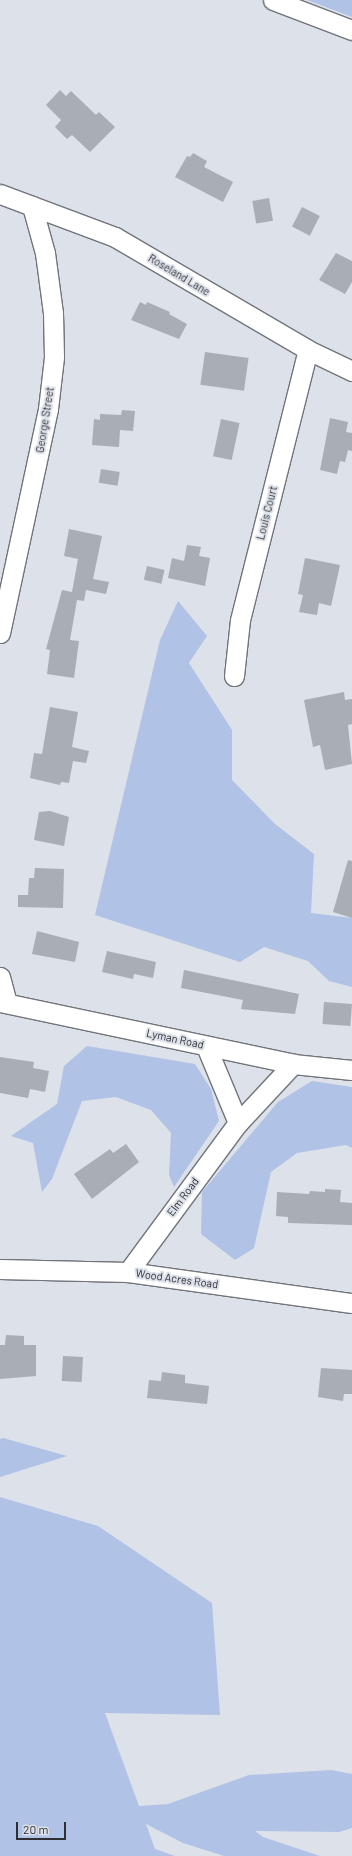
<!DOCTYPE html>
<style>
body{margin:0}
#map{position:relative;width:352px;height:1856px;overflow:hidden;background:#dde1e9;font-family:Barlow,sans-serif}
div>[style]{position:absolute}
.green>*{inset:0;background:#b0c2e6}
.building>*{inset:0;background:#a9adb4;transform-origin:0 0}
.roads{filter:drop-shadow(1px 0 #70747b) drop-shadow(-1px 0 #70747b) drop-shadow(0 1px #70747b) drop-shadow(0 -1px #70747b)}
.minor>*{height:19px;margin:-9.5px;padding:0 9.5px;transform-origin:9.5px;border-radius:9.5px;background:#fff}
span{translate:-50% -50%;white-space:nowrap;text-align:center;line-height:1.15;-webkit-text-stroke:4px #dde1e9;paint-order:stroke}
.street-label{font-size:11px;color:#2e2f33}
.scale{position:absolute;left:16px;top:1822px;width:50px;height:18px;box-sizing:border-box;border:2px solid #2e2f33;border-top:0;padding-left:5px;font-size:12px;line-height:14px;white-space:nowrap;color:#2e2f33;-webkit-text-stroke:3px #dde1e9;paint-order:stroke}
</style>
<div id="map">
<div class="green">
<i style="clip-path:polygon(307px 0,352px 0,352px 17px)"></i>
<i style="clip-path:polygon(178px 601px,207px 636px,189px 663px,232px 730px,232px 780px,275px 824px,314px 854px,311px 913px,352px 918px,352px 987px,329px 981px,308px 961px,264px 947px,240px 962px,95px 915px,160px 640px)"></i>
<i style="clip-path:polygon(87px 1046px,195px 1064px,211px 1089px,219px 1121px,174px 1187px,169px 1175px,171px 1133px,151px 1110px,116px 1097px,82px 1101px,52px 1179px,42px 1192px,33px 1143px,11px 1136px,57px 1104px,64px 1066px)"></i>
<i style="clip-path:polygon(312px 1081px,352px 1087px,352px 1148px,346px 1145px,297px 1153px,271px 1172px,254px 1248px,235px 1260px,201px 1234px,202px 1192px,278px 1102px)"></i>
<i style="clip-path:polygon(3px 1438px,67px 1456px,0 1477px,0 1439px)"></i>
<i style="clip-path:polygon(0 1497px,98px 1526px,212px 1603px,220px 1715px,105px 1713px,139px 1806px,168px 1804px,249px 1775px,331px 1770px,352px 1774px,352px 1828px,339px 1832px,255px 1831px,263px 1837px,320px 1856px,224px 1856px,183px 1843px,146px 1824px,155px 1849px,175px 1856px,0 1856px)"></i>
</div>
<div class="building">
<i style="clip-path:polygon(60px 90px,66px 96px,71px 91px,96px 115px,99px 112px,115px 127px,90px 152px,72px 135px,67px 139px,55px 127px,61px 120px,46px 105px)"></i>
<i style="clip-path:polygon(193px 153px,207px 161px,204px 167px,233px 182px,223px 202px,175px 177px,187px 156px,190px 157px)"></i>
<i style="left:269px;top:198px;width:23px;height:17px;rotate:80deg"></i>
<i style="left:302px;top:207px;width:20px;height:22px;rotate:27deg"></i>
<i style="clip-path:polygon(336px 253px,352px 261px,352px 282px,345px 294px,319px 280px)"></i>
<i style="clip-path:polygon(140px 302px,146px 305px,147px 302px,170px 312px,169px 314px,187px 324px,179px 339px,131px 320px)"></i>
<i style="left:205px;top:352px;width:44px;height:33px;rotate:8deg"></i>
<i style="clip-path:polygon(122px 410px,135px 411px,133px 431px,120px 430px,119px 447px,92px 445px,94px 419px,100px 420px,100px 414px,121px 415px)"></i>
<i style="clip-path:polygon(330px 418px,348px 422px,346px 432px,352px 433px,352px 451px,348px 450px,345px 462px,340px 461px,337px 474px,320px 470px)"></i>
<i style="left:221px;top:419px;width:19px;height:38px;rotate:12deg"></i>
<i style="left:101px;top:469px;width:19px;height:14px;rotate:9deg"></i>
<i style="clip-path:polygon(69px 529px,102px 536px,93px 579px,109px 582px,106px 594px,86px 590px,84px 601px,77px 600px,70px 640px,79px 641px,74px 678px,47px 674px,50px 650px,46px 649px,62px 590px,72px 592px,78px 559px,64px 556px)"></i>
<i style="clip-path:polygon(187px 545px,201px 547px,199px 556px,210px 558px,205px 586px,168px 578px,172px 558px,184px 561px)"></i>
<i style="clip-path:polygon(305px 558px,340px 565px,331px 606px,319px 603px,317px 615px,299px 612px,303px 595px,298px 594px)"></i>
<i style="left:147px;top:566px;width:18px;height:14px;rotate:13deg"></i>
<i style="clip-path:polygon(344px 692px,345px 700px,352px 699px,352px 724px,348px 725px,352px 764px,325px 770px,320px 745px,313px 747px,304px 700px)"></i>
<i style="clip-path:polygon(50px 707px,78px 712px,72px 747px,89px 751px,86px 763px,73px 761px,69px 783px,61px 782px,60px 785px,30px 778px,34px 753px,42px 754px)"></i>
<i style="clip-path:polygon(50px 811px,69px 817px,64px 846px,34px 840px,39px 812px)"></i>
<i style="clip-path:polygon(348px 860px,352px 861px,352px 918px,333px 912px)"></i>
<i style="clip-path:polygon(35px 868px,64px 869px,63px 908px,18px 907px,18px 895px,28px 895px,29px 878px,34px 878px)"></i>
<i style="clip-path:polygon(37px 931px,79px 942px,75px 962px,32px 954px)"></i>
<i style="clip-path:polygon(107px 951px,156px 962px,153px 978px,134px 974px,133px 979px,102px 972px)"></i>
<i style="clip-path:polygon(184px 970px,299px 994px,295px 1014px,241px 1009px,243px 1000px,181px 988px)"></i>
<i style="left:324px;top:1002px;width:28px;height:22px;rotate:4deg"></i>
<i style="clip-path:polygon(0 1057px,34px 1062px,33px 1068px,49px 1071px,45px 1092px,30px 1089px,28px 1098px,0 1093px)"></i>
<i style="clip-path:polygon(126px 1144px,139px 1162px,92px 1199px,74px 1174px,110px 1149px,113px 1153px)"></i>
<i style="clip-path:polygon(325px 1189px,341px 1190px,340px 1202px,352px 1203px,352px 1225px,288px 1223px,288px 1217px,276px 1216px,277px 1192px,309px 1194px,310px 1191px,325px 1192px)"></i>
<i style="clip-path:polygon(6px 1335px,24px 1336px,24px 1345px,36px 1345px,36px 1376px,0 1379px,0 1345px,5px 1345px)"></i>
<i style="left:63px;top:1356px;width:20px;height:25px;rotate:3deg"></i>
<i style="clip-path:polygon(321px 1368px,352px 1370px,352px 1394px,344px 1394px,343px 1401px,318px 1397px)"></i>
<i style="clip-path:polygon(162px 1372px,185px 1375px,185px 1383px,209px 1386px,207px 1404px,147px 1398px,149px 1380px,161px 1381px)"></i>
</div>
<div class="roads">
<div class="minor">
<i style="left:273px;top:0;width:85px;rotate:20.8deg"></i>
<i style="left:0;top:194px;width:123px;rotate:20.5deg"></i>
<i style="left:115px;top:237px;width:224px;rotate:30.3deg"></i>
<i style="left:308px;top:350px;width:49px;rotate:25.5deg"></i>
<i style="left:0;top:633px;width:229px;rotate:-77.9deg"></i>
<i style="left:48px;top:409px;width:52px;rotate:-83.4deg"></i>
<i style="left:54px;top:357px;width:44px;rotate:-91.3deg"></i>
<i style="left:53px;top:313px;width:61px;rotate:-97.6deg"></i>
<i style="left:45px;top:253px;width:49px;rotate:-105.5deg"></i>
<i style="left:234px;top:676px;width:56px;rotate:-83.9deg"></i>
<i style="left:240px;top:620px;width:278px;rotate:-75.9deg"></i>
<i style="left:0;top:977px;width:27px;rotate:75deg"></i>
<i style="left:0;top:1002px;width:299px;rotate:11.9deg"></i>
<i style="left:293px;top:1064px;width:59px;rotate:5.8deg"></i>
<i style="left:206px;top:1046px;width:83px;rotate:67.4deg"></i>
<i style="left:0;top:1269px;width:128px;rotate:1.3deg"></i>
<i style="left:128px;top:1272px;width:226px;rotate:7.9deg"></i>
<i style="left:128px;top:1272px;width:185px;rotate:-53.6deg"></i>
<i style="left:238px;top:1123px;width:81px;rotate:-47deg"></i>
</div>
</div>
<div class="street-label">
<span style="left:179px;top:275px;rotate:31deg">Roseland Lane</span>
<span style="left:45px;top:420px;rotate:-81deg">George Street</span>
<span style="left:267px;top:513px;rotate:-76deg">Louis Court</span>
<span style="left:175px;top:1039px;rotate:12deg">Lyman Road</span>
<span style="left:183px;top:1197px;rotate:-53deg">Elm Road</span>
<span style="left:177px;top:1279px;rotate:8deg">Wood Acres Road</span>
</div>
<div class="scale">20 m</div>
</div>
